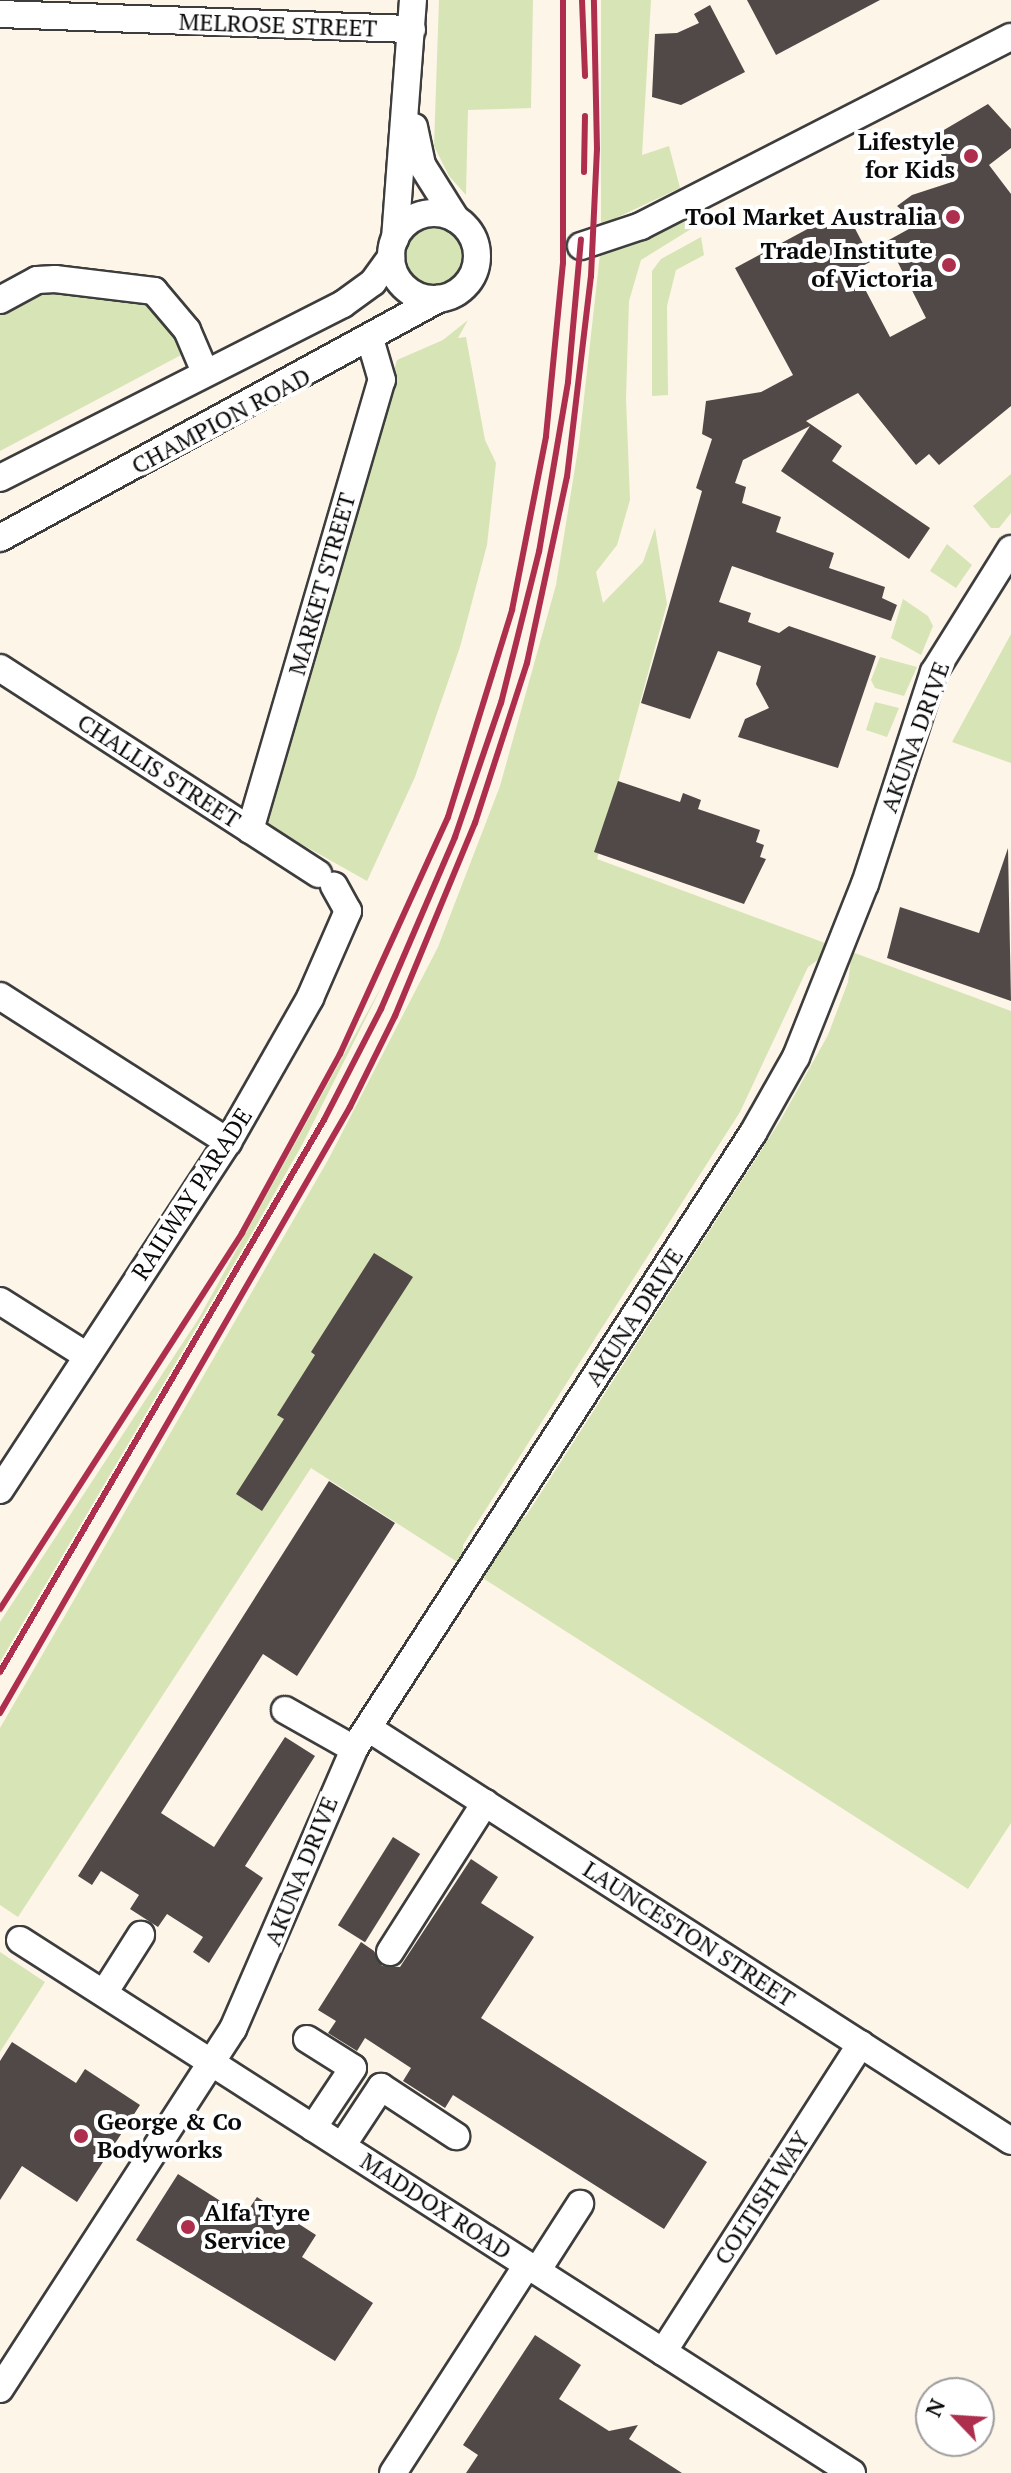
<!DOCTYPE html>
<style>
body{margin:0}
#map{position:relative;width:1011px;height:2473px;overflow:hidden;background:#fdf5e8;font-family:"PT Serif",serif}
div>[style]{position:absolute}
.green>*{inset:0;background:#d7e4b6}
.round{border-radius:50%}
.building>*{inset:0;background:#514947;transform-origin:0 0}
.roads{filter:drop-shadow(2px 0 #3d3d3d) drop-shadow(-2px 0 #3d3d3d) drop-shadow(0 2px #3d3d3d) drop-shadow(0 -2px #3d3d3d)}
.minor>*{height:26px;margin:-13px;padding:0 13px;transform-origin:13px;border-radius:13px;background:#fff}
.minor>.ring{margin:-13px;padding:0;box-sizing:content-box;background:none;border:26px solid #fff;border-radius:50%}
.rail>*{height:6px;margin:-3px;padding:0 3px;transform-origin:3px;border-radius:3px;background:#ad2f4d}
.dots>*{width:22px;height:22px;translate:-50% -50%;box-sizing:border-box;border:4px solid #fff;border-radius:50%}
span{translate:-50% -50%;white-space:nowrap;text-align:center;line-height:1.15;-webkit-text-stroke:8px #fff;paint-order:stroke}
.street-label{font-size:24px;color:#0a0a0a}
.poi-label{font-size:24px;color:#0a0a0a;font-weight:700}
.right{translate:-100% -50%;text-align:right}
.left{translate:0 -50%;text-align:left}
.north{position:absolute;left:915px;top:2377px;width:80px;height:80px;box-sizing:border-box;background:#fff;border:2px solid #9d9d9d;border-radius:50%;rotate:295deg;font-size:22px;font-weight:700;line-height:32px;text-align:center;color:#0a0a0a}
.north::after{content:'';display:block;margin:auto;width:28px;height:36px;background:#ad2f4d;clip-path:polygon(50% 0,100% 100%,50% 72%,0 100%)}
</style>
<div id="map">
<div class="green">
<i style="clip-path:polygon(439px 0,533px 0,531px 108px,468px 110px,466px 195px,449px 176px,434px 146px)"></i>
<i style="clip-path:polygon(601px 0,651px 0,642px 155px,669px 146px,680px 188px,601px 225px)"></i>
<i style="clip-path:polygon(687px 217px,691px 229px,641px 260px,629px 301px,626px 398px,630px 500px,617px 545px,596px 572px,603px 603px,643px 562px,655px 528px,667px 604px,597px 859px,825px 943px,819px 959px,808px 967px,740px 1112px,463px 1545px,462px 1565px,311px 1468px,18px 1917px,0 1905px,0 1728px,328px 1160px,438px 947px,500px 786px,556px 585px,579px 443px,600px 254px)"></i>
<i class="round" style="left:400px;top:223px;width:66px;height:66px"></i>
<i style="clip-path:polygon(701px 237px,704px 255px,676px 270px,667px 306px,668px 395px,652px 396px,652px 271px,661px 259px)"></i>
<i style="clip-path:polygon(40px 290px,142px 296px,163px 319px,183px 354px,0 451px,0 308px)"></i>
<i style="clip-path:polygon(468px 320px,458px 338px,466px 337px,485px 440px,496px 463px,487px 545px,460px 647px,415px 777px,367px 881px,264px 823px,397px 360px,443px 340px)"></i>
<i style="clip-path:polygon(1011px 474px,1011px 513px,999px 528px,991px 528px,973px 506px)"></i>
<i style="clip-path:polygon(947px 544px,972px 565px,956px 588px,930px 571px)"></i>
<i style="clip-path:polygon(903px 599px,928px 616px,933px 626px,921px 655px,891px 638px)"></i>
<i style="clip-path:polygon(1011px 634px,1011px 763px,952px 742px)"></i>
<i style="clip-path:polygon(880px 657px,917px 667px,904px 696px,875px 688px,871px 680px)"></i>
<i style="clip-path:polygon(875px 702px,899px 708px,887px 737px,866px 730px)"></i>
<i style="clip-path:polygon(852px 952px,1011px 1011px,1011px 1823px,968px 1889px,478px 1575px,507px 1529px,526px 1516px,780px 1121px,828px 1035px,848px 982px)"></i>
<i style="clip-path:polygon(385px 980px,302px 1145px,248px 1240px,0 1662px,0 1622px,199px 1318px)"></i>
<i style="clip-path:polygon(0 1952px,45px 1982px,0 2052px)"></i>
</div>
<div class="building">
<i style="clip-path:polygon(747px 0,880px 0,776px 55px)"></i>
<i style="clip-path:polygon(710px 5px,745px 72px,681px 105px,652px 97px,655px 34px,677px 33px,699px 23px,694px 14px)"></i>
<i style="clip-path:polygon(988px 104px,1011px 129px,1011px 148px,989px 165px,1011px 194px,1011px 406px,939px 465px,929px 454px,916px 465px,858px 393px,806px 421px,842px 446px,832px 461px,930px 528px,909px 559px,781px 471px,810px 426px,743px 460px,735px 483px,746px 487px,742px 503px,781px 517px,776px 532px,834px 553px,829px 568px,885px 587px,882px 598px,897px 605px,891px 621px,732px 566px,719px 602px,751px 613px,748px 622px,779px 633px,789px 626px,876px 656px,838px 768px,738px 737px,745px 719px,769px 708px,756px 684px,761px 666px,718px 651px,690px 719px,641px 703px,702px 491px,696px 488px,712px 439px,702px 434px,706px 401px,761px 392px,793px 375px,735px 268px,826px 219px,832px 229px,850px 219px,872px 261px,855px 270px,890px 337px,926px 318px,887px 241px,918px 224px,897px 206px,912px 195px,955px 181px,932px 137px)"></i>
<i style="clip-path:polygon(618px 781px,680px 802px,683px 793px,701px 800px,698px 809px,760px 830px,756px 842px,764px 845px,760px 857px,766px 859px,744px 904px,594px 852px)"></i>
<i style="clip-path:polygon(1008px 848px,1011px 1001px,887px 958px,900px 907px,979px 933px)"></i>
<i style="clip-path:polygon(374px 1253px,413px 1277px,262px 1511px,236px 1494px,284px 1419px,277px 1415px,315px 1355px,311px 1352px)"></i>
<i style="clip-path:polygon(329px 1481px,395px 1523px,297px 1676px,263px 1654px,161px 1813px,214px 1847px,285px 1737px,315px 1756px,245px 1866px,263px 1878px,209px 1963px,193px 1952px,203px 1937px,167px 1914px,158px 1927px,130px 1909px,139px 1895px,101px 1871px,92px 1885px,78px 1876px)"></i>
<i style="left:393px;top:1837px;width:32px;height:104px;rotate:32deg"></i>
<i style="clip-path:polygon(471px 1859px,498px 1877px,481px 1903px,534px 1937px,481px 2018px,707px 2162px,664px 2229px,453px 2095px,445px 2108px,403px 2081px,411px 2068px,365px 2038px,357px 2051px,328px 2033px,336px 2021px,318px 2010px,361px 1942px,374px 1951px,382px 1966px,400px 1967px)"></i>
<i style="clip-path:polygon(12px 2042px,76px 2083px,85px 2069px,140px 2105px,77px 2202px,22px 2166px,0 2200px,0 2061px)"></i>
<i style="clip-path:polygon(178px 2174px,244px 2216px,257px 2197px,316px 2235px,302px 2257px,373px 2303px,335px 2361px,136px 2240px)"></i>
<i style="clip-path:polygon(535px 2335px,581px 2365px,559px 2399px,609px 2431px,638px 2425px,629px 2439px,682px 2473px,466px 2473px,478px 2455px,463px 2445px)"></i>
</div>
<div class="roads">
<div class="minor">
<i style="left:0;top:14px;width:412px;rotate:2.1deg"></i>
<i style="left:414px;top:127px;width:39px;rotate:78deg"></i>
<i style="left:422px;top:165px;width:64px;rotate:57.8deg"></i>
<i class="ring" style="left:391px;top:213px;width:60px;height:60px"></i>
<i style="left:395px;top:239px;width:240px;rotate:-85.7deg"></i>
<i style="left:581px;top:246px;width:63px;rotate:-18.4deg"></i>
<i style="left:641px;top:226px;width:415px;rotate:-27.1deg"></i>
<i style="left:0;top:300px;width:42px;rotate:-28.4deg"></i>
<i style="left:37px;top:280px;width:18px;rotate:-3deg"></i>
<i style="left:55px;top:279px;width:100px;rotate:6.9deg"></i>
<i style="left:154px;top:291px;width:51px;rotate:49.8deg"></i>
<i style="left:187px;top:330px;width:46px;rotate:66.8deg"></i>
<i style="left:0;top:478px;width:385px;rotate:-26.9deg"></i>
<i style="left:343px;top:304px;width:37px;rotate:-36deg"></i>
<i style="left:373px;top:282px;width:31px;rotate:-54deg"></i>
<i style="left:0;top:538px;width:500px;rotate:-28.6deg"></i>
<i style="left:0;top:668px;width:379px;rotate:32.9deg"></i>
<i style="left:250px;top:830px;width:469px;rotate:-73.7deg"></i>
<i style="left:382px;top:380px;width:43px;rotate:-106.3deg"></i>
<i style="left:0;top:996px;width:271px;rotate:32.6deg"></i>
<i style="left:0;top:1301px;width:103px;rotate:32.3deg"></i>
<i style="left:0;top:1490px;width:416px;rotate:-56.8deg"></i>
<i style="left:228px;top:1142px;width:166px;rotate:-60.3deg"></i>
<i style="left:310px;top:998px;width:95px;rotate:-66.4deg"></i>
<i style="left:348px;top:911px;width:29px;rotate:-119deg"></i>
<i style="left:285px;top:1710px;width:79px;rotate:29.5deg"></i>
<i style="left:368px;top:1728px;width:764px;rotate:32.71deg"></i>
<i style="left:20px;top:1940px;width:988px;rotate:32.64deg"></i>
<i style="left:390px;top:1952px;width:177px;rotate:-57.5deg"></i>
<i style="left:104px;top:1993px;width:69px;rotate:-57.5deg"></i>
<i style="left:307px;top:2039px;width:54px;rotate:32.2deg"></i>
<i style="left:353px;top:2068px;width:72px;rotate:123.7deg"></i>
<i style="left:342px;top:2146px;width:71px;rotate:-56.5deg"></i>
<i style="left:381px;top:2087px;width:90px;rotate:33.2deg"></i>
<i style="left:537px;top:2271px;width:80px;rotate:-57.3deg"></i>
<i style="left:663px;top:2352px;width:366px;rotate:-57.3deg"></i>
<i style="left:0;top:2389px;width:429px;rotate:-57.1deg"></i>
<i style="left:233px;top:2029px;width:305px;rotate:-66.6deg"></i>
<i style="left:354px;top:1749px;width:734px;rotate:-57.07deg"></i>
<i style="left:753px;top:1133px;width:87px;rotate:-60.5deg"></i>
<i style="left:796px;top:1057px;width:186px;rotate:-68.3deg"></i>
<i style="left:865px;top:884px;width:223px;rotate:-72deg"></i>
<i style="left:934px;top:672px;width:145px;rotate:-58deg"></i>
<i style="left:393px;top:2473px;width:247px;rotate:-57.2deg"></i>
</div>
</div>
<div class="rail">
<i style="left:582px;top:0;width:76px;rotate:87.7deg"></i>
<i style="left:584px;top:172px;width:56px;rotate:-89deg"></i>
<i style="left:0;top:1609px;width:447px;rotate:-57.2deg"></i>
<i style="left:242px;top:1233px;width:204px;rotate:-61.3deg"></i>
<i style="left:340px;top:1054px;width:260px;rotate:-65.5deg"></i>
<i style="left:448px;top:817px;width:217px;rotate:-72.8deg"></i>
<i style="left:512px;top:610px;width:177px;rotate:-78.9deg"></i>
<i style="left:546px;top:436px;width:174px;rotate:-84.4deg"></i>
<i style="left:563px;top:263px;width:263px;rotate:-90deg"></i>
<i style="left:0;top:1672px;width:640px;rotate:-59.59deg"></i>
<i style="left:324px;top:1120px;width:125px;rotate:-62.8deg"></i>
<i style="left:381px;top:1009px;width:187px;rotate:-66.7deg"></i>
<i style="left:455px;top:837px;width:142px;rotate:-71.1deg"></i>
<i style="left:501px;top:703px;width:156px;rotate:-75.9deg"></i>
<i style="left:539px;top:552px;width:172px;rotate:-80.3deg"></i>
<i style="left:568px;top:382px;width:143px;rotate:-84.8deg"></i>
<i style="left:0;top:1713px;width:700px;rotate:-59.99deg"></i>
<i style="left:350px;top:1107px;width:102px;rotate:-63.7deg"></i>
<i style="left:395px;top:1016px;width:209px;rotate:-67.5deg"></i>
<i style="left:475px;top:823px;width:168px;rotate:-72deg"></i>
<i style="left:527px;top:663px;width:190px;rotate:-77.9deg"></i>
<i style="left:567px;top:477px;width:202px;rotate:-83.2deg"></i>
<i style="left:591px;top:276px;width:127px;rotate:-87.3deg"></i>
<i style="left:597px;top:149px;width:149px;rotate:-91.2deg"></i>
</div>
<div class="dots">
<i style="left:971px;top:156px;background:#ad2f4d"></i>
<i style="left:953px;top:217px;background:#ad2f4d"></i>
<i style="left:949px;top:265px;background:#ad2f4d"></i>
<i style="left:81px;top:2136px;background:#ad2f4d"></i>
<i style="left:188px;top:2227px;background:#ad2f4d"></i>
</div>
<div class="street-label">
<span style="left:278px;top:25px;rotate:2deg">MELROSE STREET</span>
<span style="left:221px;top:421px;rotate:-28deg">CHAMPION ROAD</span>
<span style="left:322px;top:584px;rotate:-74deg">MARKET STREET</span>
<span style="left:915px;top:737px;rotate:-70deg">AKUNA DRIVE</span>
<span style="left:159px;top:771px;rotate:33deg">CHALLIS STREET</span>
<span style="left:192px;top:1194px;rotate:-57deg">RAILWAY PARADE</span>
<span style="left:634px;top:1317px;rotate:-57deg">AKUNA DRIVE</span>
<span style="left:301px;top:1871px;rotate:-68deg">AKUNA DRIVE</span>
<span style="left:689px;top:1934px;rotate:33deg">LAUNCESTON STREET</span>
<span style="left:762px;top:2198px;rotate:-57deg">COLTISH WAY</span>
<span style="left:436px;top:2206px;rotate:33deg">MADDOX ROAD</span>
</div>
<div class="poi-label">
<span class="right" style="left:955px;top:156px">Lifestyle<br>for Kids</span>
<span class="right" style="left:937px;top:217px">Tool Market Australia</span>
<span class="right" style="left:933px;top:265px">Trade Institute<br>of Victoria</span>
<span class="left" style="left:97px;top:2136px">George &amp; Co<br>Bodyworks</span>
<span class="left" style="left:204px;top:2227px">Alfa Tyre<br>Service</span>
</div>
<div class="north">N</div>
</div>
